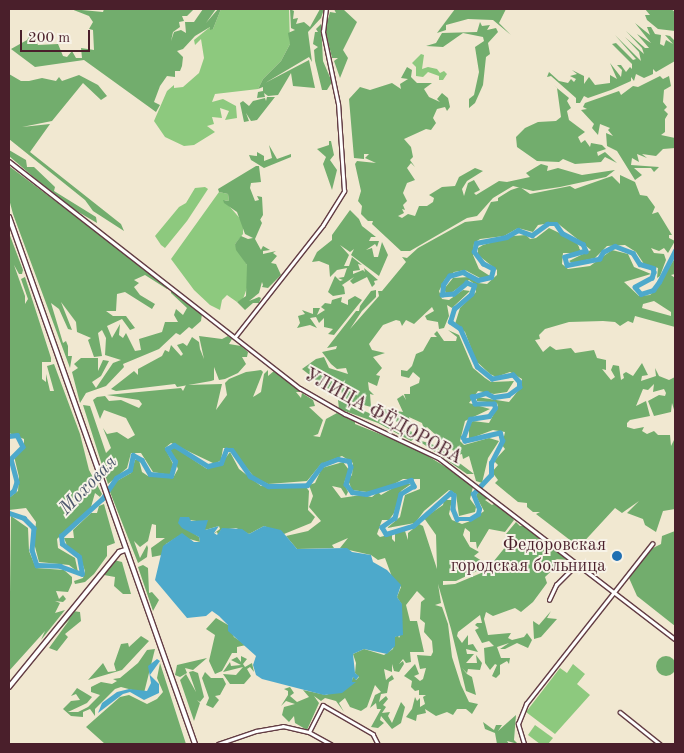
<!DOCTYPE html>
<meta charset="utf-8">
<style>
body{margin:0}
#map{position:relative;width:684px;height:753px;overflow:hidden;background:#f1e8d1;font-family:"Old Standard TT",serif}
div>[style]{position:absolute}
.green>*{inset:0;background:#8dc97e}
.forest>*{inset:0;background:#72ad6d}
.round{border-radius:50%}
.water>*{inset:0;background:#4da9cb}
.river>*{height:4.5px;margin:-2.25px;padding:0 2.25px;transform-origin:2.25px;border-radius:2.25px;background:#4da9cb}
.roads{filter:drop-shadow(1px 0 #633d44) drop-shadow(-1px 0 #633d44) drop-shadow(0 1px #633d44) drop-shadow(0 -1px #633d44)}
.street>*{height:2.5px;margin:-1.25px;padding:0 1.25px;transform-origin:1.25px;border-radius:1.25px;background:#fff}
.secondary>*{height:4px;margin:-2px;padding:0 2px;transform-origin:2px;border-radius:2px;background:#fff}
.dots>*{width:14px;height:14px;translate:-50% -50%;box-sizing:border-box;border:2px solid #f7f3e8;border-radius:50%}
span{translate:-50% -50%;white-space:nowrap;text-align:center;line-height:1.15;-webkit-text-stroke:4px #f7f3e8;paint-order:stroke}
.street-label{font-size:18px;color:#4a1f2b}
.poi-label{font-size:18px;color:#4a1f2b}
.right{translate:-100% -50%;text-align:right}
.water-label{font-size:19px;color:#4b566b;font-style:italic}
.frame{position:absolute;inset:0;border:10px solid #4a1f2b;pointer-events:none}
.scale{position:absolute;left:20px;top:30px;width:70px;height:22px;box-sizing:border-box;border:2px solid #4a1f2b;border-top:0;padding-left:6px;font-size:15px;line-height:18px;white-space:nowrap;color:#4a1f2b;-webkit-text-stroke:4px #f7f3e8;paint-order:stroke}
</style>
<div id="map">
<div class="green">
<i style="clip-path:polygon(221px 9px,289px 9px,290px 44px,281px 61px,263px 79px,258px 89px,215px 94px,212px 102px,223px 99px,236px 106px,237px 118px,225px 120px,229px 111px,220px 108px,222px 118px,212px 117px,214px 124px,207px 126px,215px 132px,194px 145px,184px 146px,165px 137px,154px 121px,167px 91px,174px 85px,174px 88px,183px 87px,199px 73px,204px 58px,201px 39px,195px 45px,194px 40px,210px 27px,213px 29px)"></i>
<i style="clip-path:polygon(421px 54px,424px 55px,422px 69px,428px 67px,437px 69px,440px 73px,444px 71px,447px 74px,443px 80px,439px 80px,439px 76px,428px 72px,423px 77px,416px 76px,416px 67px,412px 63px)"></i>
<i style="clip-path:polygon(205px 187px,208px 189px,187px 221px,165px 248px,161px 245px,155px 236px,179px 207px,186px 203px,195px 188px)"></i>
<i style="clip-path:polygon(219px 192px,228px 194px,229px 201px,224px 200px,243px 222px,243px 234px,235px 244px,247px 265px,248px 285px,243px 299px,237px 302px,227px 295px,222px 300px,220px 310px,210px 305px,194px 290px,171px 259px)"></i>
<i style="clip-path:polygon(573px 664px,585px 674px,577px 684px,590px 695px,555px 734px,526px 712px,560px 668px,567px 673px)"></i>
<i style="clip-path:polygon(535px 725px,553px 738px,548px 744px,540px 744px,528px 735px)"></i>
</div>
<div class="forest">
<i style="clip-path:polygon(71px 9px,103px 12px,104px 9px,194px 9px,187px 16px,182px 16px,184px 21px,179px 22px,180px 27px,173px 32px,171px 41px,174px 32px,181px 30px,186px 33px,185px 22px,194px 22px,203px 9px,216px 9px,206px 23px,218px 9px,221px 9px,213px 29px,210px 30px,210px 27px,195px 36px,183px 49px,177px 51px,183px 57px,182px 66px,180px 71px,175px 71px,175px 77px,167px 76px,160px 86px,154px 102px,160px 105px,156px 112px,84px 60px,35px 67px,11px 49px,27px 40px,31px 33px,38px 45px,58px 44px,63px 56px,67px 57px,72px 51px,76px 58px,82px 58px,81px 48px,94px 50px,93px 30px,89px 29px,93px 22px,89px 16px)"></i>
<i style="clip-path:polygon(290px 9px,294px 11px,293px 19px,298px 18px,296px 24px,304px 22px,310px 27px,320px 9px,324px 9px,321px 18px,308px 32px,312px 62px,309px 57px,265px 83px,309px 60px,315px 88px,293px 86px,291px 73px,278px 95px,268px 96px,264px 93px,265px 97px,257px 98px,258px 92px,263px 91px,263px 87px,258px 89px,263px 79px,281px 61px,290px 44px,288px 33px,295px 30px,291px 28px)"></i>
<i style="clip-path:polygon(334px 9px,343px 9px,357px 22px,343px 50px,348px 58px,340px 78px,334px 61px,338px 58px,332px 58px,325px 29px,326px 17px,328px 19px,330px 12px,336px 13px)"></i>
<i style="clip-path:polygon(455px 9px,506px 9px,499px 23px,511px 35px,493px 20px,468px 19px,446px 25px,446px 30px,437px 33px)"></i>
<i style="clip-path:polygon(645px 9px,671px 9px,675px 12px,675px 31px,658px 29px,647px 20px,645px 15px,650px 15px)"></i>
<i style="clip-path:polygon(480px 22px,482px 26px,490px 25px,487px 30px,496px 28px,498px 32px,488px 43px,490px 54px,486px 57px,483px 85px,475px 103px,469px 108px,469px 99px,474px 95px,479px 72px,475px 47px,484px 41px,483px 37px,463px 33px,443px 47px,426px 46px,436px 43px,442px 33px,477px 32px)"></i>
<i style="clip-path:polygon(635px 23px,650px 35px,647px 27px,651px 27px,655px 34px,661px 35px,660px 44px,664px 46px,666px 40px,673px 44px,665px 35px,670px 36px,675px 41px,675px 61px,656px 72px,653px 69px,653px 74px,644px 78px,636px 74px,634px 81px,631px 77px,631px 81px,611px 90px,588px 98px,584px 96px,580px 103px,576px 103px,576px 98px,551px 76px,547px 77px,549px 72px,559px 81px,568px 83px,571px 79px,574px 82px,576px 79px,570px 76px,577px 74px,572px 70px,584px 76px,584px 84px,589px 77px,595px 85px,610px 83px,610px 75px,617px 79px,610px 63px,621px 77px,622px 70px,617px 65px,621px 65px,626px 72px,630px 67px,632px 69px,632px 64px,612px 44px,616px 43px,633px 60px,636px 59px,615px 35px,641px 61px,639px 52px,625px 37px,644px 54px,642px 48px,626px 31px,645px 48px,649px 48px,637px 34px,651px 43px)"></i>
<i style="clip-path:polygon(321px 24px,323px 61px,332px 82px,327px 90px,322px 90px,315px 61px,314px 50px,318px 47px,313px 44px,315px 32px,318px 32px,316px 29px)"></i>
<i style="clip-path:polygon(407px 67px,412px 70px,411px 77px,417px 83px,432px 83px,424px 89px,429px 97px,440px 102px,437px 99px,442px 93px,448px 98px,450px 107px,447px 111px,445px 107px,437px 109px,433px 118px,436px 123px,431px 130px,426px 129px,404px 139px,411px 147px,413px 157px,410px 160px,415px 167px,411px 163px,407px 168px,415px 180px,407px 183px,403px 193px,407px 201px,403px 205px,405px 210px,402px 209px,404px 213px,398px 216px,402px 218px,408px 214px,415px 216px,419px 206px,427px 206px,433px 202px,434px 198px,429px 195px,442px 187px,455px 186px,459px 177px,475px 168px,483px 171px,467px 181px,462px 189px,464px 196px,468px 183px,474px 180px,480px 190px,474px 193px,476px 195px,499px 181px,507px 182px,530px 177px,526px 173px,541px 164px,548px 166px,547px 171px,558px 168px,582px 175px,615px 170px,606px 177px,560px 187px,533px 191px,513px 186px,493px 198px,477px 216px,467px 218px,410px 251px,401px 251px,372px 224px,373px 221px,368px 221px,361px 214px,362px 206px,358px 201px,361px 191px,355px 164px,357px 161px,376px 163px,365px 158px,369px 154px,364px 154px,364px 159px,354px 158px,349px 99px,360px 87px,370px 90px,392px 83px,401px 89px,400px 84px,408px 79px,401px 78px)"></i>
<i style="clip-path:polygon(9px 74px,21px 81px,29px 81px,42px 78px,56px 81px,59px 77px,62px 81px,79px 75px,98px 85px,107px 96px,101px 100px,83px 83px,52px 121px,22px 127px,50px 124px,30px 152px,121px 224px,124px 231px,93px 211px,85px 200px,9px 139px)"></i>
<i style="clip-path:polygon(660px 76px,663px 79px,669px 76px,671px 86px,664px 90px,663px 102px,667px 107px,664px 110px,668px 114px,665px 119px,665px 132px,661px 135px,675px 138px,675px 148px,663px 149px,656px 156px,642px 154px,647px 158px,637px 154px,639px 162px,632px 158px,631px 165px,659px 167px,654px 172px,651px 168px,634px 168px,642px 175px,635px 180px,617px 151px,607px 146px,606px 133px,613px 136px,608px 130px,610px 128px,600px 124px,598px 135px,592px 128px,594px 124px,581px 110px,587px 109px,583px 107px,585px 103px,619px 91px,621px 95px,633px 86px,638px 87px)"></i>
<i style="clip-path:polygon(552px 84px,569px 98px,567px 101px,571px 108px,567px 111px,569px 120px,585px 132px,578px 137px,581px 143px,585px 140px,590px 147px,591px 143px,602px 145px,606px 149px,597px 152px,598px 156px,605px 152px,617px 163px,605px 157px,601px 162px,575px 164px,563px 159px,559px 162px,537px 161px,517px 147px,516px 137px,525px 128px,538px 122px,556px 121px,561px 117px,557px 88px)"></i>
<i style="clip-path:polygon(267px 97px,275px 97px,257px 120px,251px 121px,246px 113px,249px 121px,244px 122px,240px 103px,243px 101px,249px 106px,253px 101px,265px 98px,266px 101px)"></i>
<i style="clip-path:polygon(329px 141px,331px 141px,334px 155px,330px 160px,337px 170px,332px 190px,323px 164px,326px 157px,317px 149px,329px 145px)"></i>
<i style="clip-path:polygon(269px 145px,277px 159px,291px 154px,291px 157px,264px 168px,251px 160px,249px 155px,257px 156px,257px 152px,264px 156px,264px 161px,272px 158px)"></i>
<i style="clip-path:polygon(9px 150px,26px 160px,27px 167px,34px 167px,55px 187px,54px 191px,96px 217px,97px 223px,75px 210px,37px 180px,9px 156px)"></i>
<i style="clip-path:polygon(9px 166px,169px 287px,167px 289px,145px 275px,134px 280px,139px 283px,134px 287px,140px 295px,155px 304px,152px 309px,125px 292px,117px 294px,116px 311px,106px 311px,113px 316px,126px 316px,135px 328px,130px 330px,122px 319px,107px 326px,112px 338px,120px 324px,119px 335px,123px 338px,126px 333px,135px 351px,141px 350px,139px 339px,162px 332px,165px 322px,178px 322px,174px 315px,176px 309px,183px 315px,187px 308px,171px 293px,171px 290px,202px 314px,201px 321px,192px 329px,189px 327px,180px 335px,176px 333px,159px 349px,123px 364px,124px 367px,106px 386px,86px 393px,80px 403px,72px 372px,78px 368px,74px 364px,81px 358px,98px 358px,98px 371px,103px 360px,109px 361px,101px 376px,92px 382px,96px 388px,113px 363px,121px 360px,105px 355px,106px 338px,102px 330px,98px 333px,102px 356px,94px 357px,88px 340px,91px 338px,77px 332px,76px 322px,61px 302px,72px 330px,68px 329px,59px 309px,51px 303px,63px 343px,66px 341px,68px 346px,68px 356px,72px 356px,70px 368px,13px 214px,9px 199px)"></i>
<i style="clip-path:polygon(256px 166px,259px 166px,261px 182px,251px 183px,250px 188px,255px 201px,259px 200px,257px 196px,262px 197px,263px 215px,260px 220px,255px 210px,262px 223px,255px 239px,261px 250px,263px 246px,270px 250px,263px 251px,263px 254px,276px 251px,273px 253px,277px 256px,271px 263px,276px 264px,281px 275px,268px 288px,262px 287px,263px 285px,262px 282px,259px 293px,249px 301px,259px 297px,261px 298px,259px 303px,253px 303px,245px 310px,237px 302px,246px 296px,247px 265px,236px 250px,235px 244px,241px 236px,248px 239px,253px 238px,245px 234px,237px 212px,224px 203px,223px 200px,229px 201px,228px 194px,219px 192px,218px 189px)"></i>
<i style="clip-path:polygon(620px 175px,635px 182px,640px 195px,647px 196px,655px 207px,652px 214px,658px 212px,672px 235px,669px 235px,669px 238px,675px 241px,668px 253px,664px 248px,659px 251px,651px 248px,654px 253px,664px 254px,666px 260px,660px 276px,657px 278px,658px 268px,644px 264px,636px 252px,625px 245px,607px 246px,595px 258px,572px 263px,569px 261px,591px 250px,556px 222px,538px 225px,533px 232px,518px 228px,504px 236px,480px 239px,474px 243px,473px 255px,479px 269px,490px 276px,487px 278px,480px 278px,465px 270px,454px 272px,445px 279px,439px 291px,442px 299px,449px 300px,463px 290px,470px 291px,452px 308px,447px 305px,449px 316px,444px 328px,439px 329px,438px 322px,427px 320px,425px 316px,434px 311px,432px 307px,414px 324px,406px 320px,402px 326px,400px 321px,396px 320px,383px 325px,369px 344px,372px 350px,385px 353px,373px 357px,382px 368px,376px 375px,380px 376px,377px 386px,368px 382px,369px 390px,374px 395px,370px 394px,371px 407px,353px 402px,343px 397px,341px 390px,330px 391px,302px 369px,316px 359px,324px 357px,329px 368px,348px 374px,346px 368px,337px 369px,331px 364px,322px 352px,336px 349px,337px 346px,327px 348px,356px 311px,359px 311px,360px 306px,371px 291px,376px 290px,376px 297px,362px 311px,350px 329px,379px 296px,378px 291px,382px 291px,406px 262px,402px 257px,407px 258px,418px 248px,465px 222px,482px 220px,491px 202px,498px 201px,498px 198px,511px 190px,520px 187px,530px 194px,570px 186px,575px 189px,612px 176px,620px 184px)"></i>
<i style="clip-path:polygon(350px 210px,359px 219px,362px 226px,376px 237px,371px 237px,369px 241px,379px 241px,377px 247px,375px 244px,366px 250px,372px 248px,374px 257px,378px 257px,382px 242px,388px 255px,379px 276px,351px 255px,354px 249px,350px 252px,340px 245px,349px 255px,344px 266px,349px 266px,352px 257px,362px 265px,358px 264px,360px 270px,353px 271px,353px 274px,363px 270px,365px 272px,364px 268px,378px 280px,374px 281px,375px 284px,372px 287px,367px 277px,353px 284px,350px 281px,354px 277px,342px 285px,338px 281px,344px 287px,345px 294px,333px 296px,328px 292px,335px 276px,340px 281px,343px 280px,338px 278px,344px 277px,347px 268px,337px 270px,330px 277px,329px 265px,319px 261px,312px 262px,317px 252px,332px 240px,332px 235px)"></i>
<i style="clip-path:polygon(evenodd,549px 228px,576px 241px,579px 247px,580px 251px,575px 253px,563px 253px,562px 264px,568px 269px,590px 266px,612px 250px,628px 254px,634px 267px,651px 274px,624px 282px,639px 296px,650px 295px,655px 290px,675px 258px,675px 274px,671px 275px,675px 278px,675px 327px,635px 316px,633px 323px,628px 321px,620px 326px,615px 322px,603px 321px,569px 322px,545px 329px,539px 335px,540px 339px,535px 340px,543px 352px,550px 346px,556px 350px,571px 348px,575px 353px,594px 350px,597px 358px,606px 360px,606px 370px,602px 369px,611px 380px,615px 377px,611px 370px,613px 365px,619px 366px,621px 380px,624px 378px,623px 374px,626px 372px,633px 376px,642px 363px,648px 375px,642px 376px,641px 381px,656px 376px,655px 368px,659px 376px,669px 380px,675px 377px,675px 413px,672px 403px,671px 412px,654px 416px,648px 401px,659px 395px,665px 396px,666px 393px,664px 389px,653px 392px,654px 384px,648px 390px,643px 389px,636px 406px,646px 401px,650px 416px,630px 420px,627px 423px,627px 427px,634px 429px,644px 427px,642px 431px,647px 434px,654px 431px,658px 435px,670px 435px,671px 446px,675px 438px,675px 509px,663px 511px,656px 532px,645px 525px,643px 519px,627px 513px,639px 501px,622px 513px,615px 508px,579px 547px,536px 514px,540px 512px,533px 512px,527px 507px,527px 503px,518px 502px,495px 483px,498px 480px,492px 472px,498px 465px,494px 461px,505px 449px,502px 445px,505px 432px,493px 430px,469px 439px,469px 424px,473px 421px,489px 423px,498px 406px,497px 403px,477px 401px,477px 397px,509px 402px,521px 387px,522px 379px,510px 372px,496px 377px,490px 374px,476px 361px,465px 332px,455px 324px,460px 308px,476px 292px,476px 285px,469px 280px,451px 293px,446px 293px,444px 289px,453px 278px,469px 277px,478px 283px,487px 284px,497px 275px,497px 270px,478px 255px,478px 248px,483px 245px,513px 236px,526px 235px,530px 239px,536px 238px,549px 228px,654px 301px,671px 312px,671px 316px,642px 308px,643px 304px,654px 301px)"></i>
<i style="clip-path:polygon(9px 233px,23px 270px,22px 274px,19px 274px,14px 265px,25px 296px,25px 304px,28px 299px,21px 279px,25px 277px,51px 358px,51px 362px,42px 362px,42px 379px,46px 382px,46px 374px,50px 391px,54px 391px,47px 366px,54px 364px,80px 434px,89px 470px,102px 494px,100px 497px,95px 493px,91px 507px,57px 539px,58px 548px,75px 558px,78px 572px,69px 565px,39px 562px,34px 543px,36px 522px,26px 508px,9px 510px,9px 498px,18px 491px,19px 477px,14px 456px,24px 449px,24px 439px,9px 433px)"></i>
<i style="clip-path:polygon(355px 296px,362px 300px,334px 335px,328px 334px,333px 329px,324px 327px,324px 318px,319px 323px,316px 317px,310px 318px,317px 328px,310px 325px,297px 328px,300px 323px,298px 316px,305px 314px,302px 310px,313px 314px,313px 308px,320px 308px,317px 315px,325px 310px,321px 307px,325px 303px,331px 304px,332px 300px,342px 297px,341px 302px,348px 305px,348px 300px)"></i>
<i style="clip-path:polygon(448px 330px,459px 335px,473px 368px,485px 378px,491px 382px,514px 381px,507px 392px,494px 394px,478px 391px,469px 403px,490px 409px,465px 421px,460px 441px,464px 445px,489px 438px,499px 441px,488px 458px,482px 483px,476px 481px,469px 456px,463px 459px,462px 454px,458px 455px,427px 427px,424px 429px,422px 423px,409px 417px,411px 424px,394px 421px,377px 408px,403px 412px,397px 399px,403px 395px,406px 400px,404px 394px,410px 394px,410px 387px,419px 383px,420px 378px,413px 372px,409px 378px,401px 376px,401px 370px,407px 371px,412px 366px,416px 354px,423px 351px,431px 337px,437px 337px,434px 334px,437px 331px,444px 341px,456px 341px,457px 337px)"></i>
<i style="clip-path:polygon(199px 336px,222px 339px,228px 336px,232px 339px,229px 344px,241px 346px,248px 352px,247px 357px,242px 357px,246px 364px,238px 373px,225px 379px,219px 380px,214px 367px,214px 380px,211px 381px,177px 387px,175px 384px,116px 391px,111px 389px,134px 371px,138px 375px,138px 369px,162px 356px,165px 350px,169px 352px,171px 345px,181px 356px,183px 354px,177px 345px,183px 343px,187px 346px,192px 337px,199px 342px,200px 349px,204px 359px)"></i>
<i style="clip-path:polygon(261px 370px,263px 372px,253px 397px,261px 392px,264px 374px,268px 370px,268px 376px,274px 371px,301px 392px,296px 392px,301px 398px,302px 393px,313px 400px,315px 406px,309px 407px,323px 420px,318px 434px,313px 436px,320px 437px,326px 419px,337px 413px,355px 421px,355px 424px,415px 448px,470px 482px,473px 487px,470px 499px,476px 507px,475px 512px,459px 516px,456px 494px,449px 490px,424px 511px,415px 523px,387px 528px,400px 517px,405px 495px,420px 489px,420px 479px,403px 479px,387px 488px,367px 492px,352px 490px,348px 480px,352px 475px,353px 463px,342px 456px,321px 464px,307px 481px,268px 484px,254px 477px,231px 448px,223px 448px,221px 460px,215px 464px,171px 443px,165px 448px,173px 464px,170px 475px,153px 472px,141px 453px,131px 453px,127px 468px,108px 484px,83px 405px,90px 406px,106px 453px,111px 448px,103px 428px,107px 434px,117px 432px,128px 439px,135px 435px,126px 418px,104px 410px,100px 419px,93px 400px,97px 397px,105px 396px,109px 401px,121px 400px,139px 408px,142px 404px,139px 400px,107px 395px,181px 388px,183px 391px,186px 385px,222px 384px,216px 410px,227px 395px,225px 383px,229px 379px,246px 372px)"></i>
<i style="clip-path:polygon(338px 400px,388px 421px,393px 430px,411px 431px,416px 439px,437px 446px,474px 474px,467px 474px,419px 441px,415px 442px,414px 439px,411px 441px,378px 423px,339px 409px)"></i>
<i style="clip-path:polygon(174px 447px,207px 469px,221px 464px,230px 452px,239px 469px,261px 486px,306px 487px,309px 491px,308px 510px,315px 517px,311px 523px,284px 534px,264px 526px,249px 534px,236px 528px,221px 530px,218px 535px,217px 532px,213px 534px,220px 529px,219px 526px,205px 530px,204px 522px,189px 520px,181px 525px,199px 537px,200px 542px,179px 536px,166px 544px,162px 555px,152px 557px,151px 548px,165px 538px,156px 538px,156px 525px,152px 524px,148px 541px,140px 547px,134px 541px,140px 558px,147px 545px,148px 548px,147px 557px,138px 563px,110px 492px,115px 482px,131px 473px,135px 460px,139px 460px,142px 472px,148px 476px,173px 478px,178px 469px,170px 449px)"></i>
<i style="clip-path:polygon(343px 462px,349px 470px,344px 483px,348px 492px,346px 496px,341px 488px,332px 486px,341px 498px,361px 495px,372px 497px,378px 492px,381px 495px,400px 484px,411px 484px,401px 491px,394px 513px,389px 520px,382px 520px,377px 534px,380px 537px,392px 534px,392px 539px,395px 542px,395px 533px,405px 531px,408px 540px,408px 533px,419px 524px,423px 526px,437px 569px,436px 535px,424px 518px,443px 505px,444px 500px,452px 500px,449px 514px,452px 520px,462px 524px,473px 520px,484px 511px,476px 496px,479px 491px,488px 496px,490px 498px,485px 500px,492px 505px,496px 503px,510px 513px,514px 520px,505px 532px,489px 529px,477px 549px,476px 542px,470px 542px,470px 532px,465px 528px,463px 535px,470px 547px,479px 552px,474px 556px,482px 561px,481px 569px,456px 581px,443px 581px,443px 585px,455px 584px,486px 571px,484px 566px,489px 567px,511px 540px,506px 534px,516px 522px,520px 526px,525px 525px,549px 547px,570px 560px,555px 559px,561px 562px,545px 577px,547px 583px,533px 602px,521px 612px,515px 608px,493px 616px,486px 612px,484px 619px,488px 635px,511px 633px,508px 638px,512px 640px,524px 637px,527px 633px,532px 640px,528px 648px,517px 643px,505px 649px,500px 649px,509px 643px,497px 647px,501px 658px,510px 658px,509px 664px,507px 661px,500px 665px,500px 674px,496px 678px,492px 676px,497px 665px,495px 664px,490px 670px,485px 663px,484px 648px,494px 646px,489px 641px,482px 643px,475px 630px,479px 628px,475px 625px,477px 623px,482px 623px,480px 615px,458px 632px,457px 636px,462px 643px,468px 635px,468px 645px,473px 644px,478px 652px,466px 649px,467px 654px,474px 654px,466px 663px,477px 663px,476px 655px,482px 663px,480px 670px,468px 669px,467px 673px,462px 668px,467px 674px,472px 677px,476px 695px,466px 691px,451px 629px,438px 584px,441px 603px,435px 605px,442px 607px,448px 624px,452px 657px,461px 685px,469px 702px,478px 704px,472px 714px,466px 709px,457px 709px,453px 715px,447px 712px,436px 716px,425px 709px,426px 713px,417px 715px,416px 721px,406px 717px,412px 709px,415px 697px,417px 701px,420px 698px,420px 707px,425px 704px,423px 697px,426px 695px,419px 695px,419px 690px,415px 691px,411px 687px,412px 681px,404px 676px,415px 664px,419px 674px,414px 676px,420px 681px,423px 679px,426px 668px,420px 669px,417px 655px,431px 656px,433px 652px,432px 641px,424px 632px,425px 623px,420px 619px,421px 602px,425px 599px,417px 591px,406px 605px,410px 621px,417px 621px,424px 652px,410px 652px,411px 662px,406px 663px,403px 659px,399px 664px,403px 661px,404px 664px,399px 672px,394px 671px,392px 664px,392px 672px,384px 669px,386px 680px,392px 675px,394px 679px,389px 682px,387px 693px,381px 694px,379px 702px,386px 696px,388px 699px,383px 705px,386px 707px,382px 713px,390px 712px,388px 716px,392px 723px,401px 702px,405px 707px,401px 723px,392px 729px,381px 716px,380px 720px,384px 723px,378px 728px,371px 727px,381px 709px,377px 709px,376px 703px,370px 708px,375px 695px,381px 692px,375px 685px,367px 707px,361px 711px,350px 707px,345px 698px,339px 703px,344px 712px,336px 701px,325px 698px,321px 701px,314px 696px,319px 703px,307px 730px,295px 723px,294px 716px,289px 722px,282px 715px,284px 707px,295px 704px,286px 701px,281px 706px,288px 695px,288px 691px,284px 689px,290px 687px,294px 693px,290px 696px,297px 702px,309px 697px,303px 690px,326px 695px,349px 686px,354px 676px,356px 680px,359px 677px,355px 673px,356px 663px,353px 654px,364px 649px,384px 655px,393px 649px,395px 637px,398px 635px,399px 638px,402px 631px,402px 605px,397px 597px,401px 587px,392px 577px,385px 558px,378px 560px,371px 555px,340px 548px,348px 538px,332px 545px,334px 548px,297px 549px,286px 536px,308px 531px,321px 521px,309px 507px,313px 496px,309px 485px,315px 483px,322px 468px)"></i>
<i style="clip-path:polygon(104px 504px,115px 543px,107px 546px,107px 556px,94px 574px,85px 582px,75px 584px,74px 581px,83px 578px,85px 571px,79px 554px,68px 548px,64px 538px,74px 538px,73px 530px,91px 513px,97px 513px,99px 506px)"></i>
<i style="clip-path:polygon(11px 516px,28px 528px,29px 551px,36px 568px,64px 570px,72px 577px,72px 583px,68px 592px,56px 591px,59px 599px,63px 595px,66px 599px,63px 602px,55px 601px,60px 603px,55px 613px,65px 610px,41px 640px,45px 631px,9px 671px)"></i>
<i style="clip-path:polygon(675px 531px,675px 626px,637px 596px,629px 578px,649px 550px,661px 544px,662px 536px)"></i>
<i style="clip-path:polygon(114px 560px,122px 562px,131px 594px,123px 594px,114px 586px,115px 577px,104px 575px)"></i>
<i style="clip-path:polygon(143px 565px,148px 568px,149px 593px,152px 592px,159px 600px,153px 611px,138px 567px)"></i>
<i style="clip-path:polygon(73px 611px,80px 612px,81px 621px,65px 634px,68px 637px,57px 651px,49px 648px,70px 619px,46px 644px)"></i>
<i style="clip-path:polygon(551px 611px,547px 618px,557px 619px,541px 637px,534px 639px,533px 621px,539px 625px)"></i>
<i style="clip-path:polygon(216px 618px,228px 625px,234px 637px,246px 645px,237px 647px,237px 653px,232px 653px,222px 671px,215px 674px,209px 661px,215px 635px,206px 629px)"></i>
<i style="clip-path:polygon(141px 636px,149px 641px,122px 670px,88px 680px,103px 663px,108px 672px,116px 671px,114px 664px,121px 644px,128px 643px,129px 647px)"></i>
<i style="clip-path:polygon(155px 649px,144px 693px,121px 687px,115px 689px,95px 709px,95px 716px,90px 709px,83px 712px,83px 717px,71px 716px,63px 709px,71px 701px,80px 700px,76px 694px,71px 696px,77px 688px,92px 697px,87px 703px,68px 712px,78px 712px,88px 707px,100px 695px,91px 692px,91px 687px,101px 682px,112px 684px,117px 681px,113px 679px,120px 678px,138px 663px,147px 650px)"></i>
<i style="clip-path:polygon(241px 656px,247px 659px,243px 664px,245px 667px,252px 663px,254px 672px,250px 667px,247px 669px,251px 676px,244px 684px,230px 684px,223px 674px,236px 675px,243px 667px,223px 672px,230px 662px,231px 666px,241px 665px,231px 660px,237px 657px,241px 662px)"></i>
<i class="round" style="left:656px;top:656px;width:20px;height:20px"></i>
<i style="clip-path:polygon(207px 658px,193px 670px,185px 668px,187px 673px,180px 677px,175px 675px,177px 665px)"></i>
<i style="clip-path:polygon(160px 663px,186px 744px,105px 744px,86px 727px,120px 697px,129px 695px,147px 704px,157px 699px,163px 692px,157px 678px)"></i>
<i style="clip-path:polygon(193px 671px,198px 673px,204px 697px,200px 702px,197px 700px,200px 703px,194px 721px,180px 680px,186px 674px,196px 692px,189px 672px)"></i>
<i style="clip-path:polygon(205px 672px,211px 678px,223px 678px,226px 684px,220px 695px,215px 696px,219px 700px,213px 708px,206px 705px,209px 698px,202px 678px)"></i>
<i style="clip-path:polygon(516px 715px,514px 740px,518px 744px,507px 741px,509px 744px,497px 744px,495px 733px,485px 729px,483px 722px,494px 730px,496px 725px,502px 725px,498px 731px)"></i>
</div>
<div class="water">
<i style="clip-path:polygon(180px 517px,189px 517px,191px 521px,208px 520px,205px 530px,219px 526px,214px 533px,217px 535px,222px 528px,242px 529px,249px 534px,264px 526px,281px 530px,297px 549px,347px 548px,352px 552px,371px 555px,373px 562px,387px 570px,401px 585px,397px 597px,402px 604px,403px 635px,395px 637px,395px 646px,387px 654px,364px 649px,353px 654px,355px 673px,359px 676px,356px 680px,353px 677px,352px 682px,356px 682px,342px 693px,324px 695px,262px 679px,256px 675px,253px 665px,256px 656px,228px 631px,228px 625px,219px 616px,212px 611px,206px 616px,187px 618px,155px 580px,163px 546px,182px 533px,194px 542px,200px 542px,199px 537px,182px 528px,178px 523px)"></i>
<i style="clip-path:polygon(157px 659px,160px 661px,150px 675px,159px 684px,159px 693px,144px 700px,130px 692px,123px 694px,98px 713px,102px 703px,117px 692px,129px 689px,147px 691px,151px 683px,148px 666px)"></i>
</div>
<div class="river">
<i style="left:9px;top:436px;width:8px;rotate:-7deg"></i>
<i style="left:17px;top:435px;width:13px;rotate:63deg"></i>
<i style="left:23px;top:447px;width:17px;rotate:135deg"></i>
<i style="left:11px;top:459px;width:24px;rotate:75deg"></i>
<i style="left:17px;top:482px;width:9px;rotate:108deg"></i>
<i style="left:14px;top:491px;width:6px;rotate:141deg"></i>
<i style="left:9px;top:513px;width:16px;rotate:18deg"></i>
<i style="left:24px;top:518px;width:14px;rotate:45deg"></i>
<i style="left:34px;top:528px;width:22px;rotate:95deg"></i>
<i style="left:32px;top:550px;width:16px;rotate:72deg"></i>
<i style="left:37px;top:565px;width:23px;rotate:2deg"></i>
<i style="left:60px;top:566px;width:23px;rotate:20deg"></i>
<i style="left:82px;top:574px;width:17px;rotate:-100deg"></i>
<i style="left:79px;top:557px;width:21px;rotate:-143deg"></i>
<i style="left:62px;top:544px;width:8px;rotate:-97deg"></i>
<i style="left:61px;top:536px;width:55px;rotate:-42.1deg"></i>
<i style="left:102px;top:499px;width:25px;rotate:-56deg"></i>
<i style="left:116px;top:478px;width:16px;rotate:-30deg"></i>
<i style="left:130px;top:470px;width:15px;rotate:-79deg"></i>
<i style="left:133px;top:455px;width:10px;rotate:29deg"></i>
<i style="left:142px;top:460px;width:16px;rotate:60deg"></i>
<i style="left:150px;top:474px;width:21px;rotate:5deg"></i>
<i style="left:171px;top:476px;width:15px;rotate:-74deg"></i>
<i style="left:175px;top:462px;width:15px;rotate:-122deg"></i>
<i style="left:167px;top:449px;width:8px;rotate:-30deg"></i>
<i style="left:174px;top:445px;width:40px;rotate:32deg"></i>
<i style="left:208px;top:466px;width:13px;rotate:-13deg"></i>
<i style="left:221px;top:463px;width:14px;rotate:-69deg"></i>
<i style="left:226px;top:450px;width:6px"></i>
<i style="left:232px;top:450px;width:32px;rotate:55deg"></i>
<i style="left:250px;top:476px;width:21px;rotate:29deg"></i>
<i style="left:268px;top:486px;width:39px;rotate:-1deg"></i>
<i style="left:307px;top:485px;width:25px;rotate:-53deg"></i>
<i style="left:322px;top:465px;width:17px;rotate:-21deg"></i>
<i style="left:338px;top:459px;width:11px;rotate:10deg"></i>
<i style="left:349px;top:461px;width:6px;rotate:72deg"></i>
<i style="left:351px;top:467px;width:18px;rotate:106deg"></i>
<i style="left:346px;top:484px;width:10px;rotate:53deg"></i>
<i style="left:352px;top:492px;width:14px;rotate:8deg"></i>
<i style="left:366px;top:494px;width:47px;rotate:-17.3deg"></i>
<i style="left:411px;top:480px;width:7px;rotate:63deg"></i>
<i style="left:414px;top:486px;width:15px;rotate:148deg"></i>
<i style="left:401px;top:494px;width:25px;rotate:104deg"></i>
<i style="left:395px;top:518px;width:16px;rotate:145deg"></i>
<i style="left:382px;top:527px;width:8px;rotate:60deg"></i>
<i style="left:386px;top:534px;width:28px;rotate:-17deg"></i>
<i style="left:413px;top:526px;width:50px;rotate:-41.7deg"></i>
<i style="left:450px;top:493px;width:4px;rotate:27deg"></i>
<i style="left:454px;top:495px;width:14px;rotate:94deg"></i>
<i style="left:453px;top:509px;width:11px;rotate:68deg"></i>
<i style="left:457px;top:519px;width:13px"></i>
<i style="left:470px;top:519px;width:9px;rotate:-32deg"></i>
<i style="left:478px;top:514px;width:5px;rotate:-79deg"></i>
<i style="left:479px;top:509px;width:16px;rotate:-112deg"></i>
<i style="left:473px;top:494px;width:26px;rotate:-47deg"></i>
<i style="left:491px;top:475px;width:12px;rotate:-90deg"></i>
<i style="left:491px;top:463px;width:25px;rotate:-63deg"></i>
<i style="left:502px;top:441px;width:8px;rotate:-104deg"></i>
<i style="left:500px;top:433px;width:36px;rotate:167deg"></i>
<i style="left:465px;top:441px;width:4px;rotate:-124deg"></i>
<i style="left:463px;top:438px;width:20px;rotate:-70deg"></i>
<i style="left:470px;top:419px;width:19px;rotate:-9deg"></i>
<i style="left:489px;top:416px;width:10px;rotate:-53deg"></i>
<i style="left:495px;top:408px;width:4px;rotate:-104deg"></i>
<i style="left:494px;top:404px;width:19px;rotate:180deg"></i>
<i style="left:475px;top:404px;width:8px;rotate:-113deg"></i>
<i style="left:472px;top:397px;width:15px;rotate:-16deg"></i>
<i style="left:486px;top:393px;width:9px;rotate:27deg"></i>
<i style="left:494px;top:397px;width:14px;rotate:-8deg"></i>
<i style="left:508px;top:395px;width:14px;rotate:-36deg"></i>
<i style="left:519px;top:387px;width:5px;rotate:-90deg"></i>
<i style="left:519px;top:382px;width:9px;rotate:-131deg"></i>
<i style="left:513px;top:375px;width:21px;rotate:169deg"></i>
<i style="left:492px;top:379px;width:19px;rotate:-141deg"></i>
<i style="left:477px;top:367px;width:42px;rotate:-114.1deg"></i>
<i style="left:460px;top:329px;width:12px;rotate:-145deg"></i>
<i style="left:450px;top:322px;width:14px;rotate:-73deg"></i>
<i style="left:454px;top:309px;width:23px;rotate:-41deg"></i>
<i style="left:471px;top:294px;width:9px;rotate:-69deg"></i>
<i style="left:474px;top:286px;width:8px;rotate:-157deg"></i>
<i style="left:467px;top:283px;width:17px;rotate:140deg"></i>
<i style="left:454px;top:294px;width:12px;rotate:175deg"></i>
<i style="left:442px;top:295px;width:10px;rotate:-84deg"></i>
<i style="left:443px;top:285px;width:11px;rotate:-56deg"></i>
<i style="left:449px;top:276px;width:15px;rotate:-16deg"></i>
<i style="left:463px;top:272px;width:17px;rotate:28deg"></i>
<i style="left:478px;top:280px;width:13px;rotate:-13deg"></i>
<i style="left:491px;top:277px;width:8px;rotate:-76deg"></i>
<i style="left:493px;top:269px;width:11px;rotate:-153deg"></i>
<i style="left:483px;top:264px;width:15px;rotate:-127deg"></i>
<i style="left:474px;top:252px;width:9px;rotate:-77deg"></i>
<i style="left:476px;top:243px;width:31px;rotate:-11deg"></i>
<i style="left:506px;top:237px;width:14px;rotate:-30deg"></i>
<i style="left:518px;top:230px;width:15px;rotate:20deg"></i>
<i style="left:532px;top:235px;width:19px;rotate:-36deg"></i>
<i style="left:547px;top:224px;width:9px"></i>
<i style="left:556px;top:224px;width:11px;rotate:56deg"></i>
<i style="left:562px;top:233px;width:24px;rotate:28deg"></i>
<i style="left:583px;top:244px;width:8px;rotate:67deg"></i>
<i style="left:586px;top:251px;width:22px;rotate:164deg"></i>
<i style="left:565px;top:257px;width:8px;rotate:76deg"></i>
<i style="left:567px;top:265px;width:33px;rotate:-11deg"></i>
<i style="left:599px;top:259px;width:8px;rotate:-60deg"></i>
<i style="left:603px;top:252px;width:13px;rotate:-27deg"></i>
<i style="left:615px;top:246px;width:19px;rotate:21deg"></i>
<i style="left:633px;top:253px;width:13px;rotate:58deg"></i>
<i style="left:640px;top:264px;width:14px;rotate:17deg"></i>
<i style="left:653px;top:268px;width:4px;rotate:76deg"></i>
<i style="left:654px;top:272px;width:6px;rotate:108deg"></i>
<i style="left:652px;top:278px;width:19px;rotate:152deg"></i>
<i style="left:635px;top:287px;width:9px;rotate:49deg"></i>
<i style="left:641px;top:294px;width:13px;rotate:-18deg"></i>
<i style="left:653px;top:290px;width:10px;rotate:-53deg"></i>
<i style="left:659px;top:282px;width:35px;rotate:-63deg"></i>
</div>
<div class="roads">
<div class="street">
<i style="left:9px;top:161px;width:369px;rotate:38deg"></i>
<i style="left:300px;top:388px;width:52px;rotate:30deg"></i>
<i style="left:345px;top:414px;width:104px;rotate:25.1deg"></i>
<i style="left:439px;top:458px;width:297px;rotate:37.5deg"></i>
<i style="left:235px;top:337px;width:142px;rotate:-51.8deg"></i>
<i style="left:323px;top:225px;width:40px;rotate:-58deg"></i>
<i style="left:344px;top:191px;width:87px;rotate:-93.9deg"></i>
<i style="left:338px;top:104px;width:74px;rotate:-101.8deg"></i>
<i style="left:323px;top:32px;width:23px;rotate:-83deg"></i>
<i style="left:549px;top:600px;width:17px;rotate:-65deg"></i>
<i style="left:556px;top:585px;width:31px;rotate:-45deg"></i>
<i style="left:620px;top:712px;width:51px;rotate:38.7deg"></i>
<i style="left:309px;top:732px;width:30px;rotate:-63deg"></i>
<i style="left:323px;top:705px;width:58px;rotate:30.1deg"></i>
<i style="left:373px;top:734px;width:11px;rotate:63deg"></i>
<i style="left:218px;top:744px;width:40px;rotate:-18.9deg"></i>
<i style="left:256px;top:731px;width:27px;rotate:-10deg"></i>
<i style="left:283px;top:726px;width:27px;rotate:13deg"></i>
<i style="left:309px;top:732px;width:25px;rotate:29deg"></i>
<i style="left:524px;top:744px;width:21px;rotate:-107deg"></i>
<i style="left:518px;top:724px;width:22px;rotate:-68deg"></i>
<i style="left:526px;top:704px;width:204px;rotate:-51.8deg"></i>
</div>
<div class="secondary">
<i style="left:9px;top:217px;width:559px;rotate:70.56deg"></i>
<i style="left:9px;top:687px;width:174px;rotate:-50.8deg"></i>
<i style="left:119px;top:552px;width:6px;rotate:-18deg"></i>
</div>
</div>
<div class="dots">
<i style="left:617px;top:556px;background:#1f6fb2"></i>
</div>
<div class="street-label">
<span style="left:383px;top:417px;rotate:29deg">УЛИЦА ФЁДОРОВА</span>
</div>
<div class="poi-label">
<span class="right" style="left:606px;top:556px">Федоровская<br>городская больница</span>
</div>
<div class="water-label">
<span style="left:89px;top:486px;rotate:-46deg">Моховая</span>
</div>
<div class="frame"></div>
<div class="scale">200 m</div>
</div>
